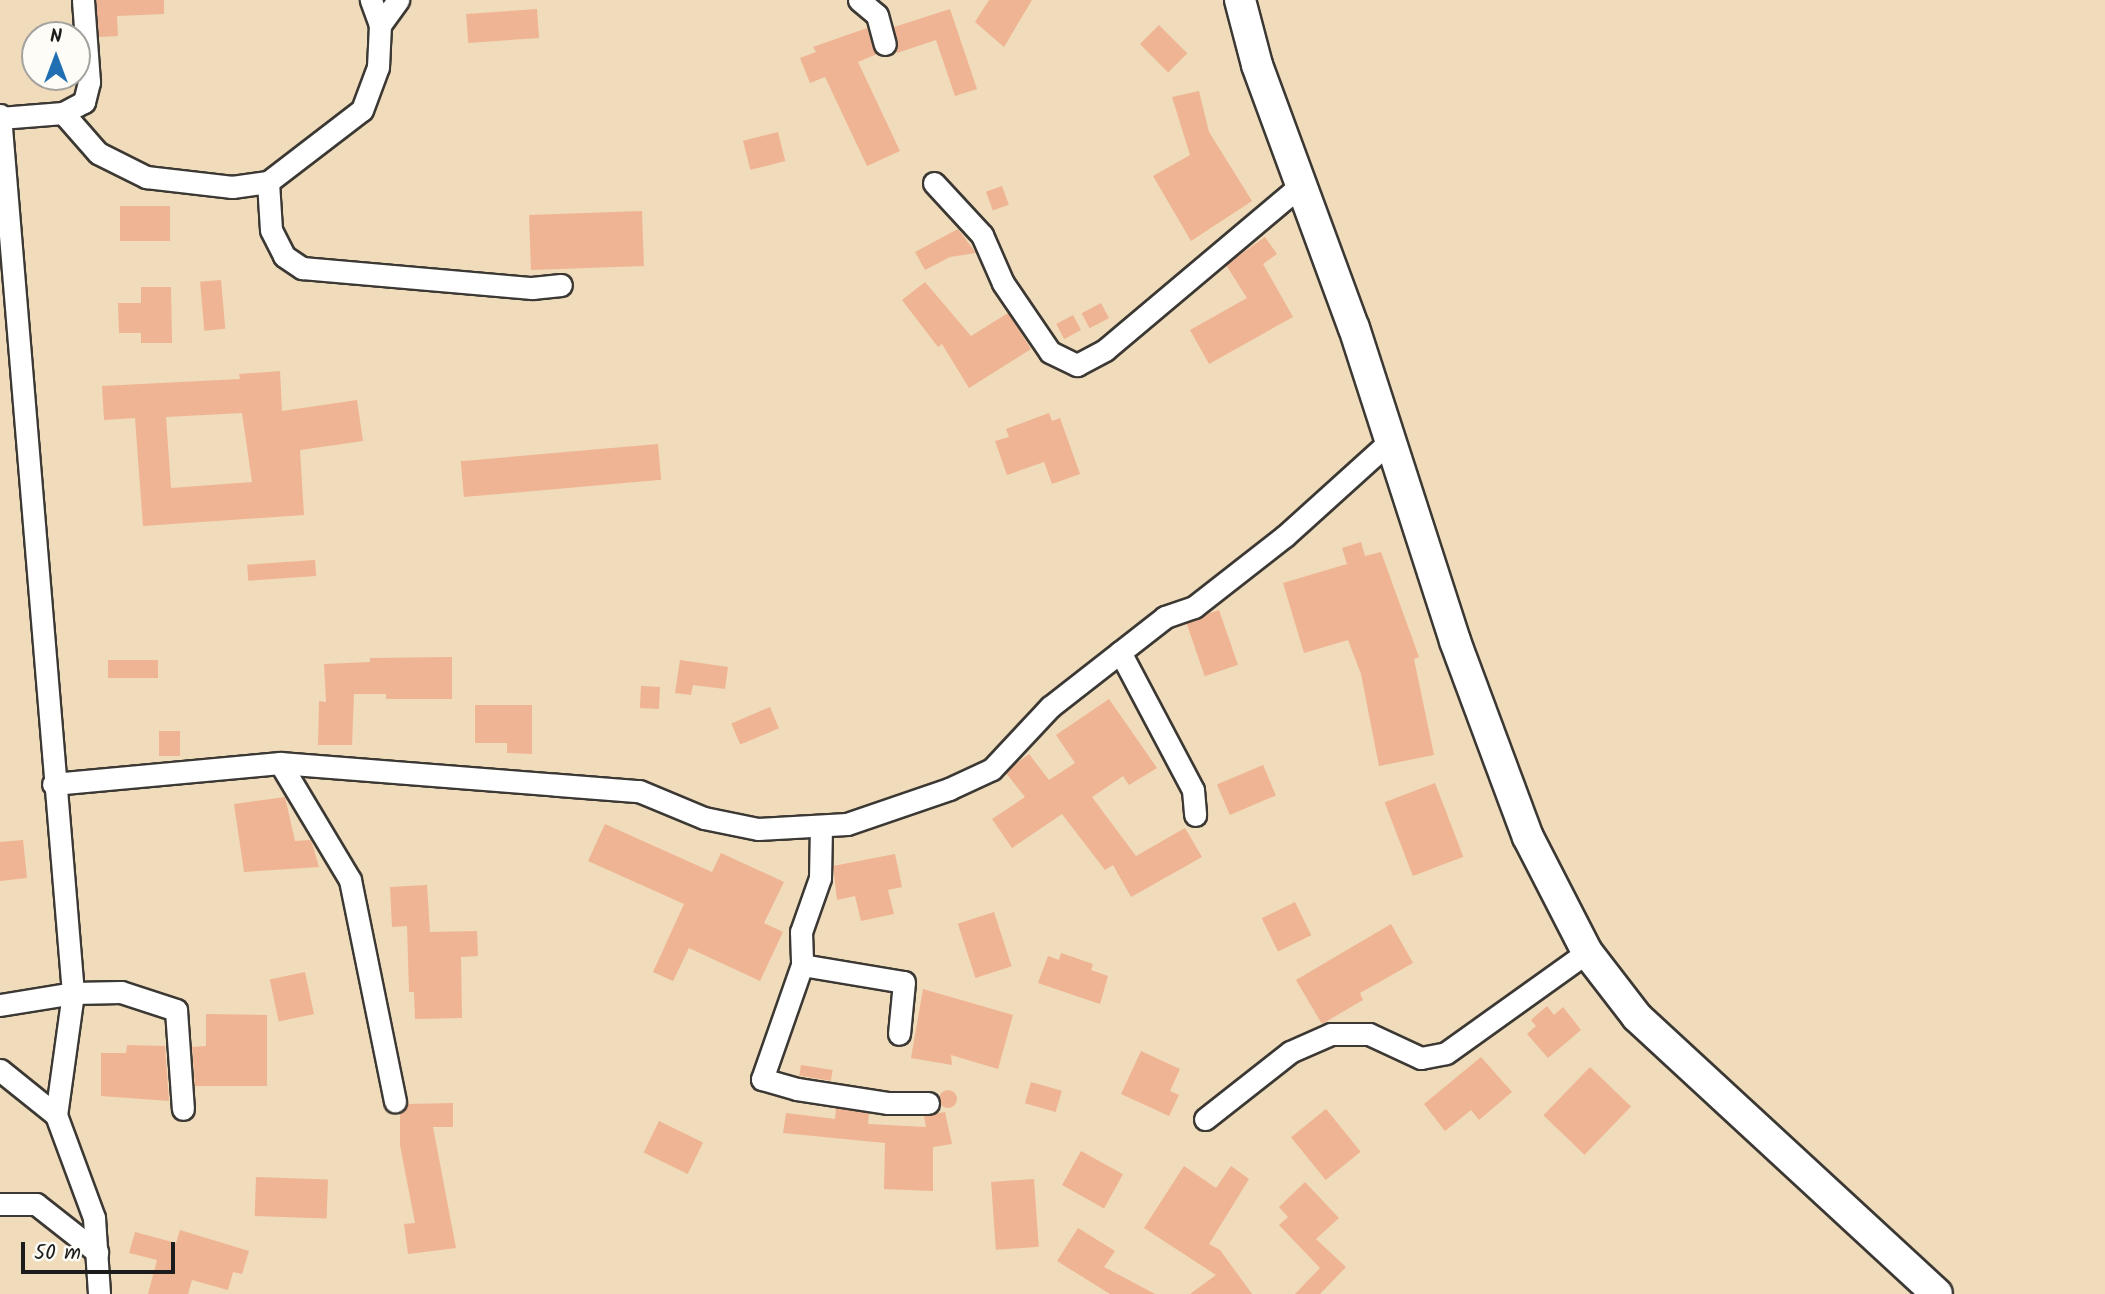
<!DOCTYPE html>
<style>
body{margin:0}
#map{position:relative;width:2105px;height:1294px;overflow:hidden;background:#f0dbba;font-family:Kalam,sans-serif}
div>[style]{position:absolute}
.building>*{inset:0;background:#efb493;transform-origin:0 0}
.round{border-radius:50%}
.roads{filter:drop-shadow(2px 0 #3c3934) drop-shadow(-2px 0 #3c3934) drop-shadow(0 2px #3c3934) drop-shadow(0 -2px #3c3934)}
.street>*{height:21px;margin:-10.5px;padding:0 10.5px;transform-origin:10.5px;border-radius:10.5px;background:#fff}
.secondary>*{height:30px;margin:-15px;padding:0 15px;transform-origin:15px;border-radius:15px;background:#fff}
span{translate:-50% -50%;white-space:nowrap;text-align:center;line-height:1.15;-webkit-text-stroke:5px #fdfcf7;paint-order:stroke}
.north{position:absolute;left:21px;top:21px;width:70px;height:70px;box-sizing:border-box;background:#fdfcf7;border:2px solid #a3a29f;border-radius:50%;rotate:0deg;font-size:19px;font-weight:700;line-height:28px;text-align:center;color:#1c1c1c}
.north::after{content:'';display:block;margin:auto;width:24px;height:32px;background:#1f6fb2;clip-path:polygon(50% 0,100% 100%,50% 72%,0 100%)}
.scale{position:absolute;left:21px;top:1242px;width:154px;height:32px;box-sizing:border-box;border:4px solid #1c1c1c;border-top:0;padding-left:9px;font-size:21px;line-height:24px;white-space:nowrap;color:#1c1c1c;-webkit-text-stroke:5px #fdfcf7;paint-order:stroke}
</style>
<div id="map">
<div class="building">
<i style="clip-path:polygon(96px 0,164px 0,164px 14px,117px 16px,118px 36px,99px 37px)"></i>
<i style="clip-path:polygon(989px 0,1032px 0,1004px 47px,975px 22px)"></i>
<i style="left:537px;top:9px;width:29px;height:71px;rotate:86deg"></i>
<i style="clip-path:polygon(950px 9px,977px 89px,955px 96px,936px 40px,897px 53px,894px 27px)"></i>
<i style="left:1159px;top:25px;width:40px;height:27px;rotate:45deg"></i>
<i style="clip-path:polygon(867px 28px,877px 54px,858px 62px,900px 151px,867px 166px,825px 77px,810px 83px,800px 58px,816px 52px,813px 47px)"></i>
<i style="clip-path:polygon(1199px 91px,1209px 132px,1252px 201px,1191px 241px,1153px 176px,1190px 155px,1172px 97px)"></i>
<i style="left:778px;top:132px;width:30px;height:36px;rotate:76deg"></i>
<i style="left:1002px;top:186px;width:20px;height:17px;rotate:70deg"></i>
<i style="left:170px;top:206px;width:35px;height:50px;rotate:90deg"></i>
<i style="left:642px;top:211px;width:55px;height:113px;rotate:88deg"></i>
<i style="clip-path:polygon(958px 229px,976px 253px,950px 257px,925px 270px,915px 252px)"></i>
<i style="clip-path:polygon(1265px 237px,1277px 254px,1263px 264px,1293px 317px,1209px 364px,1190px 330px,1247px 298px,1226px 265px)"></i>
<i style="left:221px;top:280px;width:49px;height:21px;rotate:85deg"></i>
<i style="clip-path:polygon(925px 282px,971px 336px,1008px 313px,1031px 349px,969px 388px,942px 344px,938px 347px,902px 300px)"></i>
<i style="clip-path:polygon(141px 287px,171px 287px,172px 343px,141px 343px,141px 333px,119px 333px,118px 303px,141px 303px)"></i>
<i style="left:1101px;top:303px;width:17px;height:22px;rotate:62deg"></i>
<i style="left:1073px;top:315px;width:17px;height:19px;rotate:62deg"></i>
<i style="clip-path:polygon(evenodd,280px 371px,282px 411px,357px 400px,363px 441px,300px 450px,304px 515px,143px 526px,135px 418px,104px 420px,102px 386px,240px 379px,239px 374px,280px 371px,242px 413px,252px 482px,171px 488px,166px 417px,242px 413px)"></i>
<i style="clip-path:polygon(1049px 413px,1052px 421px,1060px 418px,1080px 474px,1052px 484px,1044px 462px,1007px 475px,995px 441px,1009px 437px,1006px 429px)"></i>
<i style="left:658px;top:444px;width:36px;height:198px;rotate:85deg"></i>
<i style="clip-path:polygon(1361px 542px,1365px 556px,1381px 552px,1419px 657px,1414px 659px,1434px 755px,1379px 766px,1361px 674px,1348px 640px,1304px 653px,1283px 583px,1347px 564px,1342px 548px)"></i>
<i style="left:315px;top:560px;width:16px;height:68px;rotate:86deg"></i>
<i style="left:1219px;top:610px;width:58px;height:35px;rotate:71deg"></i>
<i style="clip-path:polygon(452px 657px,452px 699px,386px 699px,386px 694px,354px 694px,352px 745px,318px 745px,319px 701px,326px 702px,324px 664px,370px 662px,370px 658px)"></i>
<i style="left:108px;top:660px;width:50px;height:18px"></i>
<i style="clip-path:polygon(680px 660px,728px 667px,725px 689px,693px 685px,691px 695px,675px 693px)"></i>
<i style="left:641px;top:686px;width:19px;height:22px;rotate:3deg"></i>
<i style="clip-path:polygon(1109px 699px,1157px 768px,1129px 785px,1123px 776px,1092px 797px,1136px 856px,1185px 828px,1202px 857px,1131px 897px,1113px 865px,1105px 870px,1062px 814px,1012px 848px,992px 819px,1025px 797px,1006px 773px,1013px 766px,1029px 754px,1049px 780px,1075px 763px,1056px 735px)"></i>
<i style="clip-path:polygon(475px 705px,532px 705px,532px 754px,507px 753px,507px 743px,475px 743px)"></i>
<i style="left:770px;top:707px;width:23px;height:42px;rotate:67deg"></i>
<i style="left:159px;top:731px;width:21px;height:25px"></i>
<i style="left:1263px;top:765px;width:33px;height:50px;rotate:67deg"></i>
<i style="left:1435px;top:783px;width:79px;height:54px;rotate:69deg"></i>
<i style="clip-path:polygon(285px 797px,295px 841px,311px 840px,319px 867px,244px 872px,234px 804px)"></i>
<i style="clip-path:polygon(605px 824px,712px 872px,721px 853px,784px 882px,764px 923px,783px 932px,760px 981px,689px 948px,673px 981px,653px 972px,684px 904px,588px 861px)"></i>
<i style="clip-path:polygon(23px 840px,27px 878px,0 881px,0 842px)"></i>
<i style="clip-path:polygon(895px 854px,902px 887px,888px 890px,894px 914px,861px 921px,855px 896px,837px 900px,833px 866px)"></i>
<i style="clip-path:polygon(427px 885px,430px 932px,477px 931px,478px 956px,461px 957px,462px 1018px,415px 1019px,414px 992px,409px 992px,407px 926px,392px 927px,390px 887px)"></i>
<i style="left:1295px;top:902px;width:37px;height:37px;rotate:64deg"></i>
<i style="left:994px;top:912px;width:57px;height:38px;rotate:72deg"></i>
<i style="clip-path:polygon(1391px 924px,1413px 963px,1360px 993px,1363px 1000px,1322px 1024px,1296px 980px)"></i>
<i style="clip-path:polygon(1061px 953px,1093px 964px,1091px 970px,1108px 976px,1100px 1004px,1038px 983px,1048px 956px,1059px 960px)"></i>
<i style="left:305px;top:972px;width:43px;height:36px;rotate:78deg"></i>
<i style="clip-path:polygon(923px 989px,1013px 1015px,998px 1069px,951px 1055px,952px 1065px,911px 1058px)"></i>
<i style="clip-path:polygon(1547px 1006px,1554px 1015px,1563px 1007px,1581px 1030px,1548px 1058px,1527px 1034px,1536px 1026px,1531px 1020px)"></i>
<i style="clip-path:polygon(206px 1014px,267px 1015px,267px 1086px,195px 1086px,192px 1047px,206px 1046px)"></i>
<i style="clip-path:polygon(127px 1045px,165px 1046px,169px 1101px,101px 1096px,101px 1053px,126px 1053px)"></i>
<i style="clip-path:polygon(1141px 1051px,1180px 1069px,1170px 1091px,1179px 1095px,1169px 1116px,1121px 1094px)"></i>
<i style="clip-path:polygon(1481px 1057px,1512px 1092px,1479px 1120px,1471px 1110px,1445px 1131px,1424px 1104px)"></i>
<i style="left:801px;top:1065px;width:32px;height:11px;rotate:9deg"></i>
<i style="left:1590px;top:1067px;width:57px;height:67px;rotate:44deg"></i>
<i style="left:1031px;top:1082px;width:32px;height:22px;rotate:16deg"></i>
<i class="round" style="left:939px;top:1090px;width:18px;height:18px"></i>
<i style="clip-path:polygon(453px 1103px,453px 1127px,433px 1127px,456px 1248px,408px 1254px,404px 1224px,415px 1223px,400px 1145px,400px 1113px,408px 1104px)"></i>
<i style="clip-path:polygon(836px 1108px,869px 1113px,868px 1124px,926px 1127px,924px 1116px,945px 1112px,952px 1144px,933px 1147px,933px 1191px,884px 1189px,885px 1143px,783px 1133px,786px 1113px,835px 1119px)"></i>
<i style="left:1326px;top:1109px;width:55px;height:45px;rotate:51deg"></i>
<i style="left:659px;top:1121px;width:49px;height:35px;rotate:26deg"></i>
<i style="left:1081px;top:1151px;width:48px;height:39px;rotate:29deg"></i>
<i style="clip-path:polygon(1184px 1166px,1216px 1188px,1231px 1166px,1249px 1179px,1209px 1244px,1220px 1250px,1252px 1294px,1190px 1294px,1216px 1275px,1144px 1228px)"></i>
<i style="left:256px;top:1177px;width:72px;height:39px;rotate:2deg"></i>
<i style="left:1034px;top:1179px;width:68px;height:43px;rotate:86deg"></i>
<i style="clip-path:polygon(1305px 1182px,1339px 1218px,1316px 1239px,1346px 1267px,1320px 1294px,1295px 1294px,1320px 1268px,1279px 1225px,1288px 1217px,1279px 1207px)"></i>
<i style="clip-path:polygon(1078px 1228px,1115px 1251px,1104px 1267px,1155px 1294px,1110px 1294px,1057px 1261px)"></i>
<i style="clip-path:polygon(180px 1230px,249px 1251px,242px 1274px,233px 1272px,228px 1290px,192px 1280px,188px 1294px,148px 1294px,157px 1260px,129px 1253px,135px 1232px,176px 1243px)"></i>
</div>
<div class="roads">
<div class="street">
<i style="left:859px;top:0;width:23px;rotate:40deg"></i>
<i style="left:877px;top:15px;width:30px;rotate:75deg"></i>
<i style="left:380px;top:25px;width:31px;rotate:-54deg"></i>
<i style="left:63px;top:113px;width:53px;rotate:48.8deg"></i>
<i style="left:98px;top:153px;width:54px;rotate:26.6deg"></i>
<i style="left:146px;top:177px;width:87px;rotate:6.6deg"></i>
<i style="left:232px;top:187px;width:36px;rotate:-8deg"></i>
<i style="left:268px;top:182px;width:118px;rotate:-37.5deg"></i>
<i style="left:362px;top:110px;width:46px;rotate:-69.6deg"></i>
<i style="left:378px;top:67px;width:42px;rotate:-87.3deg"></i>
<i style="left:380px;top:25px;width:27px;rotate:-110deg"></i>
<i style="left:0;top:115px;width:881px;rotate:85.25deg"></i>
<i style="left:73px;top:993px;width:123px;rotate:97.9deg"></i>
<i style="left:56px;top:1115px;width:110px;rotate:69.7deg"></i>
<i style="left:94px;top:1218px;width:76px;rotate:86.2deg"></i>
<i style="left:0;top:118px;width:63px;rotate:-4.5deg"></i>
<i style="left:63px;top:113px;width:24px;rotate:-28deg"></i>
<i style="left:84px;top:102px;width:21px;rotate:-76deg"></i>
<i style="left:89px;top:82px;width:82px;rotate:-94.2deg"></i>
<i style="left:268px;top:182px;width:48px;rotate:86.4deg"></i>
<i style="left:271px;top:230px;width:29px;rotate:63deg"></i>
<i style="left:284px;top:256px;width:22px;rotate:34deg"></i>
<i style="left:302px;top:268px;width:231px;rotate:5deg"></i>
<i style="left:532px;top:288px;width:29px;rotate:-6deg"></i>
<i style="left:934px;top:183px;width:71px;rotate:47.3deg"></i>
<i style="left:982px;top:235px;width:52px;rotate:66.4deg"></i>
<i style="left:1003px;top:283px;width:83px;rotate:55.7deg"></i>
<i style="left:1050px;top:352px;width:30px;rotate:26deg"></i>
<i style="left:1077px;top:365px;width:32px;rotate:-28deg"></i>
<i style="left:1105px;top:350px;width:256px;rotate:-40.1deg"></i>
<i style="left:1120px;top:652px;width:156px;rotate:62.1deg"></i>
<i style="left:1193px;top:790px;width:25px;rotate:85deg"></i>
<i style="left:280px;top:763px;width:136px;rotate:59.1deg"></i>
<i style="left:350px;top:880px;width:226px;rotate:78.5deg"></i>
<i style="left:53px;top:784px;width:228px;rotate:-5.3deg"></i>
<i style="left:280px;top:763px;width:360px;rotate:4.5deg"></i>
<i style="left:639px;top:791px;width:70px;rotate:22.6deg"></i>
<i style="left:704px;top:818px;width:55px;rotate:11.5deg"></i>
<i style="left:758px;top:829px;width:89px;rotate:-3.2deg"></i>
<i style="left:847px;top:824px;width:108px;rotate:-18.9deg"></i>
<i style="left:949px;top:789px;width:47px;rotate:-24.9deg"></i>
<i style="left:992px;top:769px;width:85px;rotate:-46.9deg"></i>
<i style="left:1050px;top:707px;width:146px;rotate:-38deg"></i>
<i style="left:1165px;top:617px;width:31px;rotate:-19deg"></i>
<i style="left:1194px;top:607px;width:115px;rotate:-38deg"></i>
<i style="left:1285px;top:536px;width:139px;rotate:-42.1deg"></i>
<i style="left:821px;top:826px;width:52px;rotate:91.1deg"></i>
<i style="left:820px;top:878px;width:57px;rotate:109.4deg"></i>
<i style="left:801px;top:932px;width:33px;rotate:88deg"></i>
<i style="left:802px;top:965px;width:103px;rotate:9.5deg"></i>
<i style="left:904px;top:982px;width:52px;rotate:95.5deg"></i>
<i style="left:802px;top:965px;width:121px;rotate:109.3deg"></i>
<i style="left:762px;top:1079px;width:36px;rotate:16deg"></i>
<i style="left:797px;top:1089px;width:91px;rotate:8.8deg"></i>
<i style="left:887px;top:1103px;width:41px"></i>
<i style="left:0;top:1005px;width:74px;rotate:-9.3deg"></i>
<i style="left:73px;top:993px;width:48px;rotate:-1.2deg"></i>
<i style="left:121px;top:992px;width:58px;rotate:18.1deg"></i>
<i style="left:176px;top:1010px;width:99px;rotate:86deg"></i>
<i style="left:0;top:1070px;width:72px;rotate:38.8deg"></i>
<i style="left:1205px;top:1119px;width:108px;rotate:-38.2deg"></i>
<i style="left:1290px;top:1052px;width:45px;rotate:-23.7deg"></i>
<i style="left:1331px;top:1034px;width:38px"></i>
<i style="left:1369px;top:1034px;width:57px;rotate:24.8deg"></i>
<i style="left:1421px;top:1058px;width:25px;rotate:-11deg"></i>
<i style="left:1446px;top:1053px;width:173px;rotate:-35.6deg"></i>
<i style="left:0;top:1204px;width:36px"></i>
<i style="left:36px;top:1204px;width:78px;rotate:38.2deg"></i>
</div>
<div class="secondary">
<i style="left:1240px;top:0;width:67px;rotate:75.3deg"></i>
<i style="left:1257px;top:65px;width:280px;rotate:69.8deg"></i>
<i style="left:1354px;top:328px;width:329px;rotate:72.1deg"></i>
<i style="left:1455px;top:641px;width:209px;rotate:69.6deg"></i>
<i style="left:1528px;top:837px;width:129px;rotate:62.8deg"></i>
<i style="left:1587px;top:952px;width:82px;rotate:52.4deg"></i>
<i style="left:1637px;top:1017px;width:408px;rotate:42.7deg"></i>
</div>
</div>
<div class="north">N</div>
<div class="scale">50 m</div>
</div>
